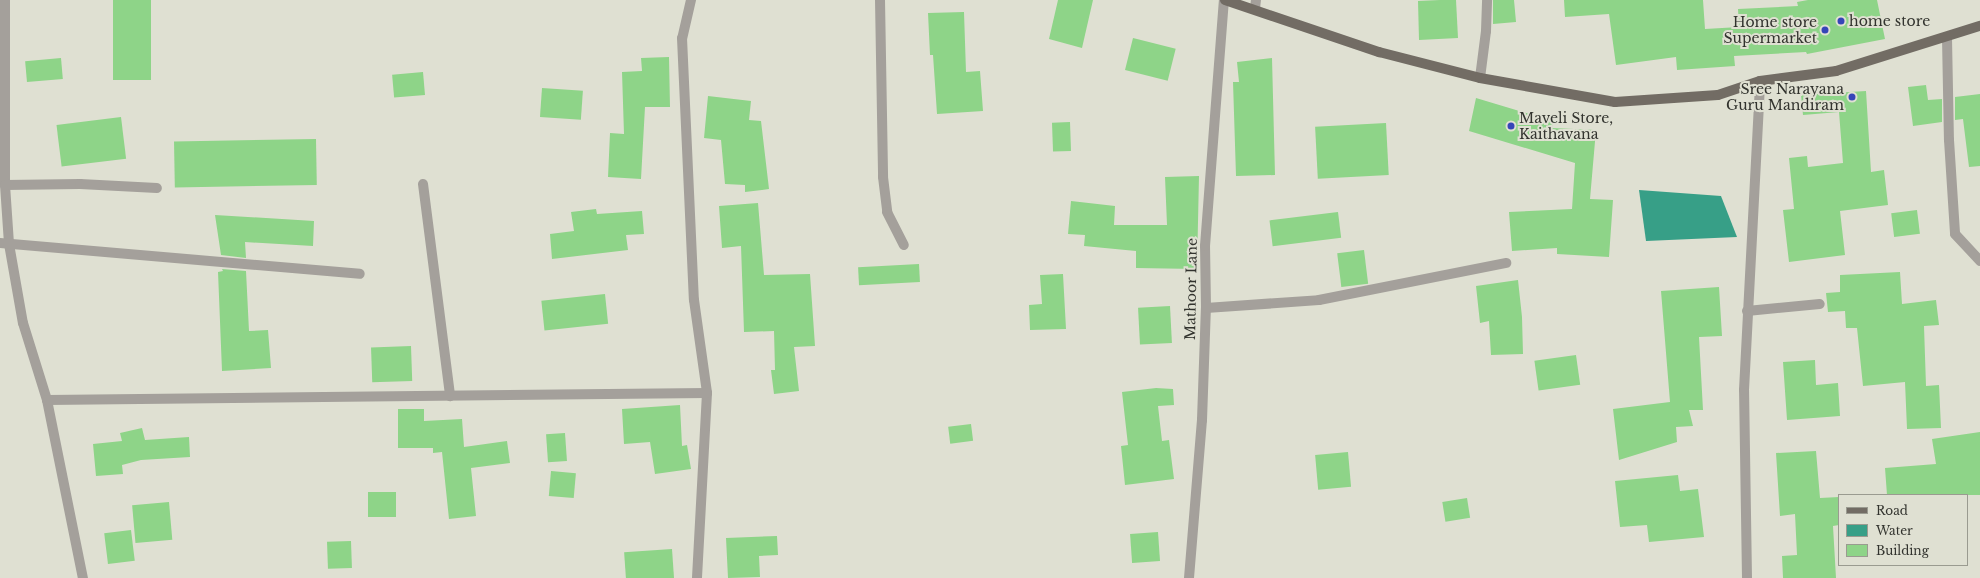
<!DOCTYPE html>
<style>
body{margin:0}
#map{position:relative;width:1980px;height:578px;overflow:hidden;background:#dfe0d2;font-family:"Libre Baskerville",serif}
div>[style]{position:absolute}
.water>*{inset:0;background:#379f87}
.building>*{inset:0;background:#8ed488;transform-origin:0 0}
.minor>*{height:10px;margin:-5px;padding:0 5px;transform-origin:5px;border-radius:5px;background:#a4a09b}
.major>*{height:10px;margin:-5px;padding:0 5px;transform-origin:5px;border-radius:5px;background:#726c64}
.dots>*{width:11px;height:11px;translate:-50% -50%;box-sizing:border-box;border:2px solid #dfe0d2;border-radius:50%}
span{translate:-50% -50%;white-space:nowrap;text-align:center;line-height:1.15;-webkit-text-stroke:4px #dfe0d2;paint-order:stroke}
.poi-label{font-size:14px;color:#32332e}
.left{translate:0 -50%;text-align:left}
.right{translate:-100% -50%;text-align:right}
.street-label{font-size:14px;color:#32332e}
.legend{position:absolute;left:1838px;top:494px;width:130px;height:72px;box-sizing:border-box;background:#dfe0d2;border:1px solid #9a9b90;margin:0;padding:5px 7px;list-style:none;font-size:12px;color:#32332e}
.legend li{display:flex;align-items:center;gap:8px;height:20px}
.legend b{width:20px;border:1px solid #9a9b90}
</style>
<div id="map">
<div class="water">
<i style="clip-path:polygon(1639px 190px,1721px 196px,1737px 237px,1646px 241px)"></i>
</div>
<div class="building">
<i style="left:113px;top:0;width:38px;height:80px"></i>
<i style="clip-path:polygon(1058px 0,1093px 0,1082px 48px,1049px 39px)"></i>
<i style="clip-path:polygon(1440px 0,1456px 0,1458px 38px,1419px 40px,1418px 1px)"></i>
<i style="clip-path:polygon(1493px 0,1514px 0,1516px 22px,1493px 24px)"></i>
<i style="clip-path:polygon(1564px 0,1703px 0,1705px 29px,1739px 27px,1738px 9px,1798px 6px,1797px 2px,1808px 0,1877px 0,1885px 39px,1807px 54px,1806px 52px,1734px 56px,1735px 66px,1677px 70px,1676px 57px,1616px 65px,1609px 14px,1565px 17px)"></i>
<i style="clip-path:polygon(964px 12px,966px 72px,980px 71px,983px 111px,937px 114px,933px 55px,930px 55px,928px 13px)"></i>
<i style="left:1133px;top:38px;width:44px;height:33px;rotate:14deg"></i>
<i style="clip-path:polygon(669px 57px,670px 107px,645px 107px,641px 179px,608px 177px,610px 133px,624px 134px,622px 72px,642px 71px,641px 58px)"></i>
<i style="left:61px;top:58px;width:21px;height:36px;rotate:85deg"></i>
<i style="clip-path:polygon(1272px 58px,1275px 175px,1236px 176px,1233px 82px,1239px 82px,1237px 62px)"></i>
<i style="left:423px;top:72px;width:23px;height:31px;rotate:85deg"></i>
<i style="clip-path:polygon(1926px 85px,1928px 100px,1942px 99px,1942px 122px,1913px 126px,1908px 87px)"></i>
<i style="left:542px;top:88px;width:41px;height:29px;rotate:4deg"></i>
<i style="clip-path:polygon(1866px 91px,1871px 172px,1884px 170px,1888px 205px,1840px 211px,1845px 255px,1789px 262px,1783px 210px,1794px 209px,1789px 158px,1807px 156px,1808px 167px,1843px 163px,1839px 112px,1803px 115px,1801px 95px)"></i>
<i style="clip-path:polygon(1980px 94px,1980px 166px,1969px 167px,1963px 119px,1955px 120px,1955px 97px)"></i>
<i style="clip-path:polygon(708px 96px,751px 101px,749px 120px,761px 121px,769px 189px,745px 192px,745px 185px,725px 184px,721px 140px,704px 138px)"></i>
<i style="clip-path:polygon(1476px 98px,1553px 121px,1552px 128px,1596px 130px,1590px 199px,1613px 200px,1609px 257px,1557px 254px,1557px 248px,1512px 251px,1509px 212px,1572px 209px,1575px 163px,1469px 131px)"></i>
<i style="left:121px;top:117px;width:42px;height:65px;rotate:83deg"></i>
<i style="left:1070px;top:122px;width:29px;height:18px;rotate:88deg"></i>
<i style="left:1386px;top:123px;width:52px;height:71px;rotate:87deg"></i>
<i style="left:316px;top:139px;width:46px;height:142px;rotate:89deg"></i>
<i style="clip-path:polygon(1199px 176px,1197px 269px,1136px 268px,1136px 251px,1084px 246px,1085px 235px,1068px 234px,1071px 201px,1115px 206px,1114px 225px,1167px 225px,1165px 177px)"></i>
<i style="clip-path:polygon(758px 203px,764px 275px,810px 274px,815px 346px,794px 347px,799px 391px,774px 394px,771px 370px,775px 370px,774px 331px,744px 332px,741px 246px,722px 248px,719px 206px)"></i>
<i style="clip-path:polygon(596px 209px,597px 214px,642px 211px,644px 234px,626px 235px,628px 250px,552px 259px,550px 234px,574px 231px,571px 212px)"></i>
<i style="left:1917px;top:210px;width:24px;height:26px;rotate:83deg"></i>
<i style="left:1338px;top:212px;width:26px;height:69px;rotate:83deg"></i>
<i style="clip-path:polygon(215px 215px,314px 221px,313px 246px,245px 242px,246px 258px,221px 255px)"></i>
<i style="left:1364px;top:250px;width:34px;height:27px;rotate:83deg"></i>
<i style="left:919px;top:264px;width:18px;height:61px;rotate:87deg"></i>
<i style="clip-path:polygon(222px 269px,246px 271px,249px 331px,268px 330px,271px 368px,222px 371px,218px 272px,223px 271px)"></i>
<i style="clip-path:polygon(1900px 272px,1902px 304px,1936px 300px,1939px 325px,1924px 326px,1926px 386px,1939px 385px,1941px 428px,1907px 429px,1905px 382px,1863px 386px,1857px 328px,1846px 328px,1845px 311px,1828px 312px,1826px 293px,1840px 292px,1840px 275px)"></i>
<i style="clip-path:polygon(1063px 274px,1066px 329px,1030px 330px,1029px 305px,1042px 304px,1040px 275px)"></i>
<i style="clip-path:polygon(1518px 280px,1522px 317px,1523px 354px,1491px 355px,1489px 321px,1480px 323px,1476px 286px)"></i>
<i style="clip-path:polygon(1719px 287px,1722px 336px,1699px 337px,1703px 410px,1689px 410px,1693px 426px,1676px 427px,1677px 442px,1619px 460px,1613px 409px,1670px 402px,1661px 291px)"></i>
<i style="left:605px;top:294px;width:30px;height:64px;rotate:84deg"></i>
<i style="left:1170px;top:306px;width:37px;height:32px;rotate:87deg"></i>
<i style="left:411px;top:346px;width:35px;height:40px;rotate:88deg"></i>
<i style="left:1576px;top:355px;width:30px;height:42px;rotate:82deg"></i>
<i style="clip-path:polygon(1815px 360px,1816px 385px,1838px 383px,1840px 416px,1787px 420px,1783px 362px)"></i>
<i style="clip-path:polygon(1156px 388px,1173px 389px,1174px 405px,1158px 406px,1162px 441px,1169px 440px,1174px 479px,1125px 485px,1121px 446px,1128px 445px,1122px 392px)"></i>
<i style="clip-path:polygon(680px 405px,682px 446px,687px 445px,691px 469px,655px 474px,650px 442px,624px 444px,622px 409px)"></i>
<i style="clip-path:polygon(398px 409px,424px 409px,424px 421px,462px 419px,464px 447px,507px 441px,510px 463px,471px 468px,476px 516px,449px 519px,442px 452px,433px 453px,433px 448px,398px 448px)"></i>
<i style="left:971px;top:424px;width:17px;height:23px;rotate:83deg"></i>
<i style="clip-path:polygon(142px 428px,145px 440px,189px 437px,190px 457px,141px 460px,122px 465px,123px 474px,96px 476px,93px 444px,122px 441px,120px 433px)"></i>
<i style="clip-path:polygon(1980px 432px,1980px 495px,1887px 495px,1885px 468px,1936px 464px,1932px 439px)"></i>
<i style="left:565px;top:433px;width:28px;height:19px;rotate:86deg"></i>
<i style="clip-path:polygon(1816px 451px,1820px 498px,1839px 497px,1839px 525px,1833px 526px,1836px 578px,1783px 578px,1782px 556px,1797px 555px,1795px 514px,1780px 516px,1776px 453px)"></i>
<i style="left:1348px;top:452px;width:35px;height:33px;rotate:85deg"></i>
<i style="left:551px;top:471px;width:25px;height:25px;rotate:5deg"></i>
<i style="clip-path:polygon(1678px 475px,1680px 491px,1698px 489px,1704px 537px,1649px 542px,1647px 525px,1620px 527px,1615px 481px)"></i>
<i style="left:368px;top:492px;width:28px;height:25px"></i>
<i style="left:1467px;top:498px;width:20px;height:25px;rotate:81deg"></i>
<i style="left:169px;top:502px;width:38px;height:37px;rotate:85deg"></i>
<i style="left:131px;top:530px;width:31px;height:27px;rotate:83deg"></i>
<i style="left:1158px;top:532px;width:29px;height:28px;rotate:86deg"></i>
<i style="clip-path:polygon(777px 536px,778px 555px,759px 556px,760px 577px,728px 578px,726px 538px)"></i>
<i style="left:351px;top:541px;width:27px;height:24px;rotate:88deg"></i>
<i style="left:672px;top:549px;width:29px;height:48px;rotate:86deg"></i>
</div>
<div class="minor">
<i style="left:5px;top:0;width:185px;rotate:90deg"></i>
<i style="left:5px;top:185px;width:59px;rotate:86.1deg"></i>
<i style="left:9px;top:244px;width:80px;rotate:80deg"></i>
<i style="left:23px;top:323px;width:81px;rotate:72.7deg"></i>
<i style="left:47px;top:400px;width:182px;rotate:78.6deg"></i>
<i style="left:691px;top:0;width:39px;rotate:103deg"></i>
<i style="left:682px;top:38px;width:262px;rotate:87.4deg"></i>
<i style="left:694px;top:300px;width:94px;rotate:82deg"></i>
<i style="left:707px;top:393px;width:185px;rotate:93.1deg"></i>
<i style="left:880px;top:0;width:177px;rotate:89deg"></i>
<i style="left:883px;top:177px;width:35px;rotate:83deg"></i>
<i style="left:887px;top:212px;width:37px;rotate:63deg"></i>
<i style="left:1255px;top:9px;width:9px;rotate:-84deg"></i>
<i style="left:1947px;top:38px;width:102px;rotate:88.9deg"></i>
<i style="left:1949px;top:140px;width:94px;rotate:86.3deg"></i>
<i style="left:1955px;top:234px;width:37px;rotate:47deg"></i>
<i style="left:1480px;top:78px;width:47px;rotate:-82.7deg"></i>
<i style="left:1486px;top:31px;width:31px;rotate:-88deg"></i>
<i style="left:423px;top:184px;width:214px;rotate:82.7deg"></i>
<i style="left:5px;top:185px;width:75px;rotate:-0.8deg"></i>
<i style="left:80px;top:184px;width:77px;rotate:3deg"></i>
<i style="left:0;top:243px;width:361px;rotate:4.9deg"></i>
<i style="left:1206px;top:308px;width:113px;rotate:-4deg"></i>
<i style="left:1319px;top:300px;width:191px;rotate:-11.2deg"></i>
<i style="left:1747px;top:311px;width:73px;rotate:-5.5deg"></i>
<i style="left:47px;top:400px;width:660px;rotate:-0.61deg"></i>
<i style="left:1189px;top:578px;width:159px;rotate:-85.3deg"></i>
<i style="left:1202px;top:420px;width:112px;rotate:-88deg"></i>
<i style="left:1206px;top:308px;width:62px;rotate:-90.9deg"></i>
<i style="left:1205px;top:246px;width:247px;rotate:-85.6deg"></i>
<i style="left:1747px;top:578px;width:188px;rotate:-90.9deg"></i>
<i style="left:1744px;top:390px;width:309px;rotate:-87deg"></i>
</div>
<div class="major">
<i style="left:1225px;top:0;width:163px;rotate:18.7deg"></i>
<i style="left:1379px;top:52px;width:104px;rotate:14.4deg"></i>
<i style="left:1480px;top:78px;width:137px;rotate:10.1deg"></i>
<i style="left:1615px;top:102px;width:103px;rotate:-3.9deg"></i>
<i style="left:1718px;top:95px;width:44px;rotate:-18.4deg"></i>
<i style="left:1760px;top:81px;width:77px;rotate:-7.5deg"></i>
<i style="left:1836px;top:71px;width:151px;rotate:-17.4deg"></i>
</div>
<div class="dots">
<i style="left:1841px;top:21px;background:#3645b8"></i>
<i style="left:1825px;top:30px;background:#3645b8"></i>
<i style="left:1852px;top:97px;background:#3645b8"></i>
<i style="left:1511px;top:126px;background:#3645b8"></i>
</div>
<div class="poi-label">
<span class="left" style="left:1849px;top:21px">home store</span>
<span class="right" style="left:1817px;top:30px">Home store<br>Supermarket</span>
<span class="right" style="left:1844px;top:97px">Sree Narayana<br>Guru Mandiram</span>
<span class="left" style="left:1519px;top:126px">Maveli Store,<br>Kaithavana</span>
</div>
<div class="street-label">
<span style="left:1191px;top:289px;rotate:-89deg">Mathoor Lane</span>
</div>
<ul class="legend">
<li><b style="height:5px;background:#726c64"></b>Road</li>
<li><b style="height:11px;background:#379f87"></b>Water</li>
<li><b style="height:11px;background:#8ed488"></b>Building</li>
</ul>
</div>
